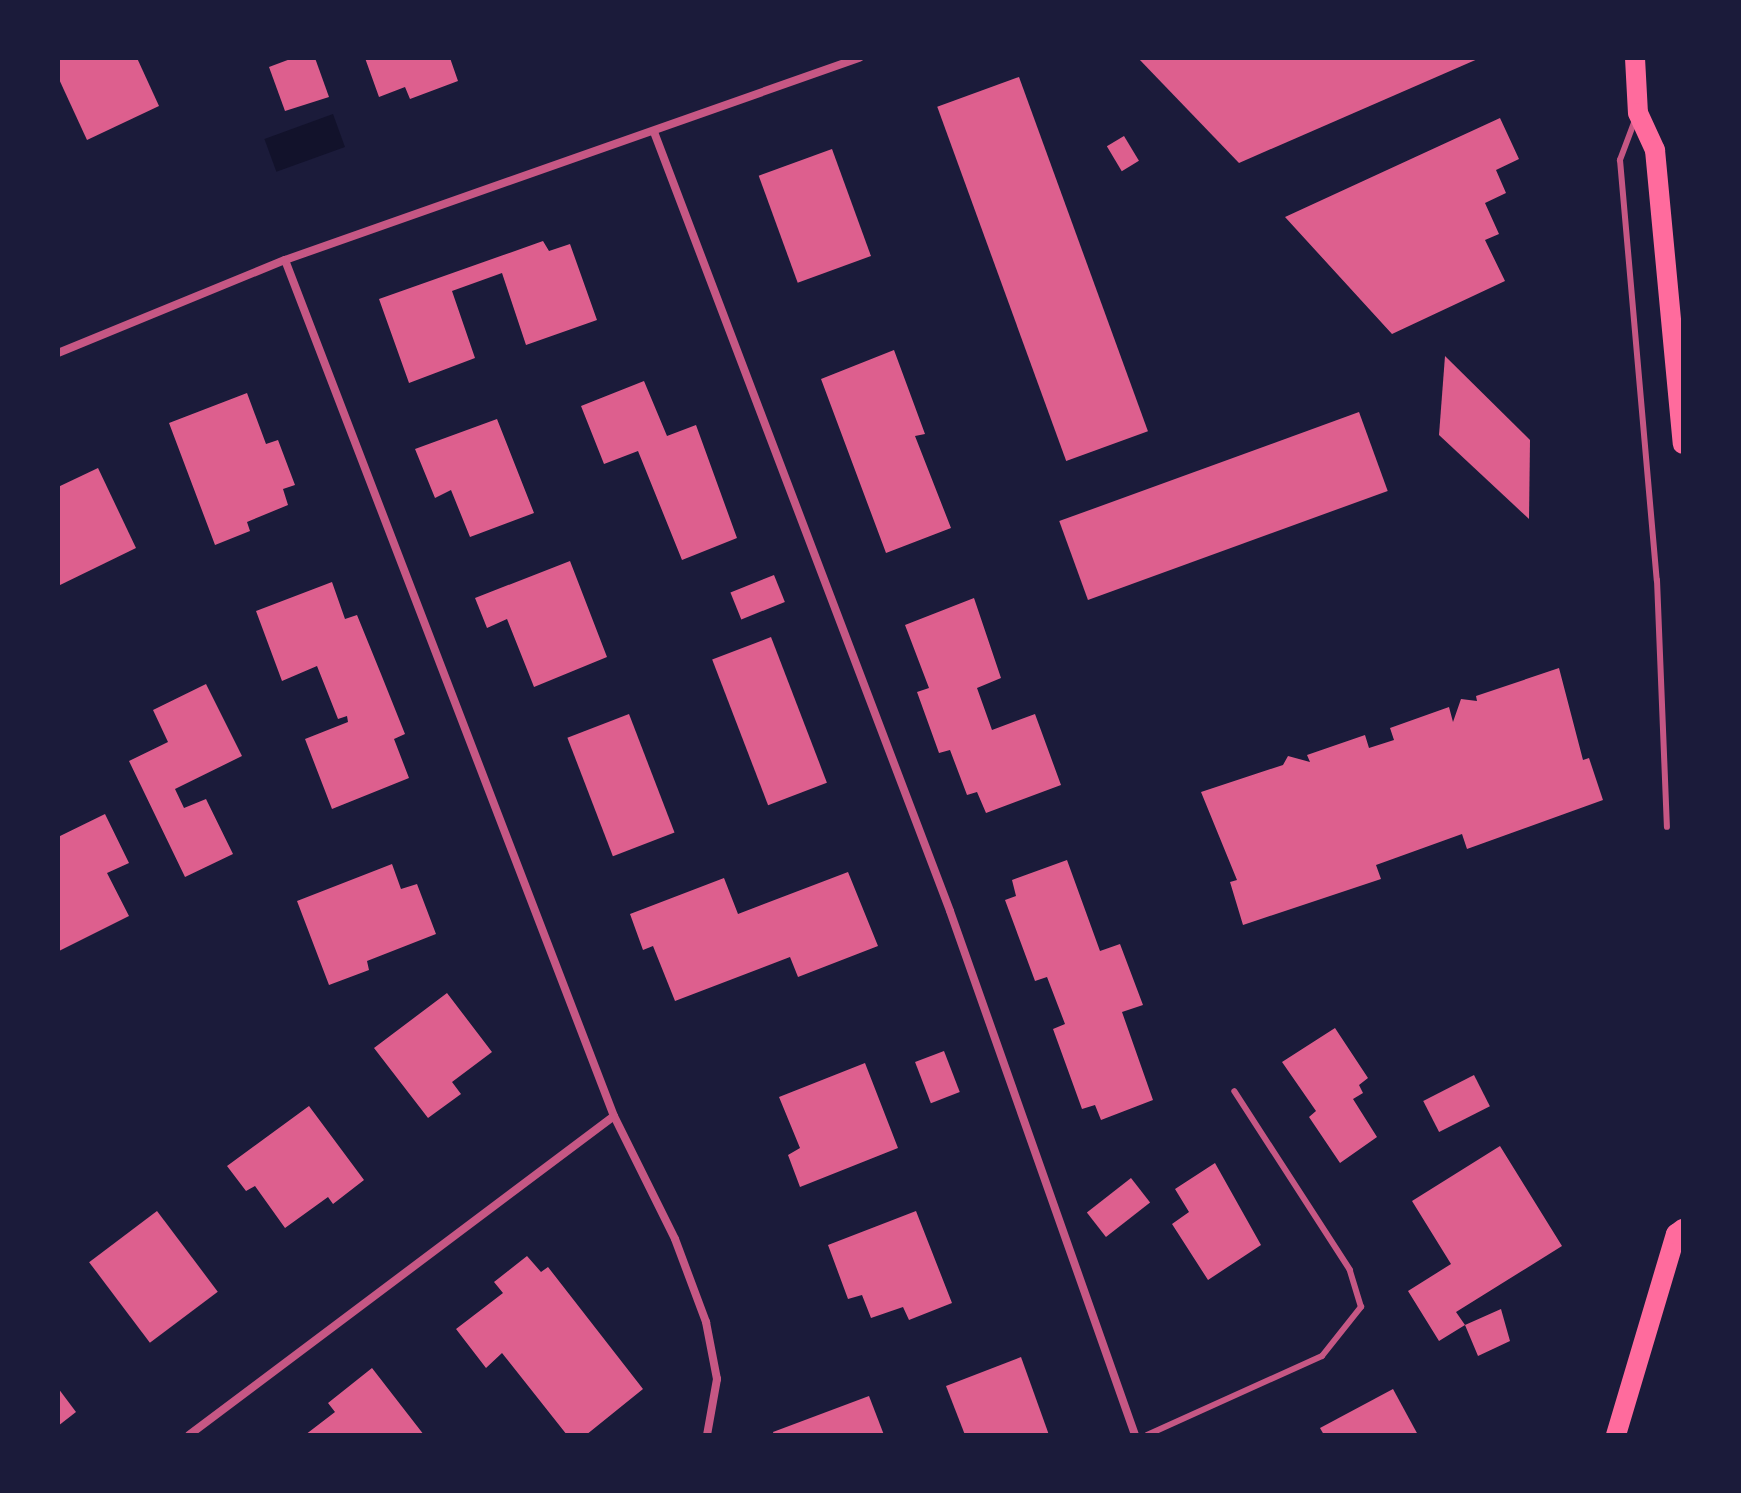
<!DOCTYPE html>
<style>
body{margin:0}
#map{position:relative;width:1741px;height:1493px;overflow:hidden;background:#1b1b3a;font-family:Manrope,sans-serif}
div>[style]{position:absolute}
.water>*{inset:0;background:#12122b;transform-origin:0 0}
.building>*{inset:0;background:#dd5f8e;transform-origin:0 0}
.service>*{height:6px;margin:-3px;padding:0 3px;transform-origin:3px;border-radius:3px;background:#c65784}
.minor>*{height:8px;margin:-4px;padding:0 4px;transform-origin:4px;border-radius:4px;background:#c65784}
.primary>*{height:20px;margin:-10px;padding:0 10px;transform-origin:10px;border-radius:10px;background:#ff6b9d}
span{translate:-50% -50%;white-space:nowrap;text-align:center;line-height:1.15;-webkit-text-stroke:7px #1b1b3a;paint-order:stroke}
.frame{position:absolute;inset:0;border:60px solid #1b1b3a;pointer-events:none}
</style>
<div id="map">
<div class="water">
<i style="left:333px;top:114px;width:35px;height:73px;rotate:70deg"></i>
</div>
<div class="building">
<i style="clip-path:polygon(58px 58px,137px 58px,159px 106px,87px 140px,58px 77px)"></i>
<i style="clip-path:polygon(293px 58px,315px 58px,329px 97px,285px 111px,269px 67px)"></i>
<i style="clip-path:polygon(365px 58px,450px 58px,458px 81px,410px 99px,405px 87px,379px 97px)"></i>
<i style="clip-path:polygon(1138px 58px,1480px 58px,1239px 163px)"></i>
<i style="left:1019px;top:77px;width:377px;height:87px;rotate:70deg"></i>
<i style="clip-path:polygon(1500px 118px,1519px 159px,1496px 170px,1506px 193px,1485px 203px,1499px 234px,1485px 240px,1505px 281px,1392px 334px,1285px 217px)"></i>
<i style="left:1124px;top:136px;width:29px;height:20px;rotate:59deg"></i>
<i style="left:832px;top:149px;width:114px;height:78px;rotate:70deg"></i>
<i style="clip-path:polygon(543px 241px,549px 251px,570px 244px,597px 320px,526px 345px,502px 273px,452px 291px,475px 358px,409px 383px,379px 299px)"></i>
<i style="clip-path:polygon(894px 350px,925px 434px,915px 436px,951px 528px,886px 553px,821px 379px)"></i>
<i style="clip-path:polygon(1445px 356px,1530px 440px,1529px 519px,1439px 435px)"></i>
<i style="clip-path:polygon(644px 381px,667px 436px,696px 425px,737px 538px,682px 560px,638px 451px,604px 464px,581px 406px)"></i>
<i style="clip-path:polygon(247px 393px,266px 444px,278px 440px,295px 485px,283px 489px,288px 505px,247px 522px,250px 531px,215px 545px,169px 423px)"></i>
<i style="left:1359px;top:412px;width:84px;height:319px;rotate:70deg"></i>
<i style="clip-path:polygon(497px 419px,534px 513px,470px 537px,451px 490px,435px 498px,415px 449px)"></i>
<i style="clip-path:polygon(98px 468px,136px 548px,58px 586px,58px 487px)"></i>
<i style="clip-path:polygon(570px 561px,607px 657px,534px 687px,507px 619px,487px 628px,475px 598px)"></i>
<i style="left:774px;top:575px;width:29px;height:47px;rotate:68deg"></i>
<i style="clip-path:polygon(332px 582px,345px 619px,357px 615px,381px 674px,405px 734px,394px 739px,409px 778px,332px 809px,305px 739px,348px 722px,347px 716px,338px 719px,317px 666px,282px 681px,256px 611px)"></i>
<i style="clip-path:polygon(974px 598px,1001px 678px,977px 688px,992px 730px,1035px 714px,1061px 785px,986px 813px,977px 792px,967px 795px,950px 750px,939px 753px,917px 692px,929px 688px,905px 625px)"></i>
<i style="left:771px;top:637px;width:156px;height:63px;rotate:69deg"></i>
<i style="clip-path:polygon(1559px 668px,1583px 760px,1589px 758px,1603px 800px,1467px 849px,1462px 834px,1376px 865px,1381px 879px,1243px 925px,1230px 882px,1237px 880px,1201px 792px,1283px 765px,1288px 756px,1310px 762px,1307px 755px,1365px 735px,1369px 748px,1394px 740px,1390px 728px,1449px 707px,1453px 722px,1461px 699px,1477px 701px,1476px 696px)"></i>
<i style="clip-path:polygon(206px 684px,242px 756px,175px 789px,184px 808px,206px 799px,233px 854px,185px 877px,129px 761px,168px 742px,153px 710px)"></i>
<i style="left:629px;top:714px;width:127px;height:66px;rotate:69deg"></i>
<i style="clip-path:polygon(105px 814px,129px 863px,107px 873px,129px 916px,59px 951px,58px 837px)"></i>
<i style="clip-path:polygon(1067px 860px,1100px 951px,1120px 944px,1143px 1005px,1122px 1012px,1153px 1100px,1101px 1120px,1095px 1105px,1082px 1109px,1053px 1029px,1065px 1024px,1047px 977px,1035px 981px,1005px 900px,1016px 896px,1012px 880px)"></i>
<i style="clip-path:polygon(392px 864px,401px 889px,417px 884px,436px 934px,367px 961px,369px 970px,329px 985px,297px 901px)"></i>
<i style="clip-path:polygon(848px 872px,878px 946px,798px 977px,790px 957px,675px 1001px,653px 946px,643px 950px,630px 914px,724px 878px,738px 914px)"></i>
<i style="clip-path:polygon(447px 993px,492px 1052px,452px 1082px,461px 1094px,428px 1118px,374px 1048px)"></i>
<i style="clip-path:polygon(1335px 1028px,1368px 1078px,1359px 1085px,1363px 1093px,1353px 1099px,1377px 1137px,1340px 1163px,1309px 1117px,1316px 1111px,1282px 1062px)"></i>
<i style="left:944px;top:1051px;width:44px;height:31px;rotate:69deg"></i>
<i style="clip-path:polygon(865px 1063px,898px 1148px,800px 1187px,788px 1155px,800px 1148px,779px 1097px)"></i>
<i style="left:1474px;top:1075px;width:35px;height:57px;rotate:63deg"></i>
<i style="clip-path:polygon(309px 1106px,364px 1180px,333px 1204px,328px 1197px,285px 1228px,255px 1186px,246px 1191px,227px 1166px)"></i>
<i style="clip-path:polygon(1500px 1146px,1562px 1246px,1456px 1312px,1465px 1325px,1501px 1309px,1510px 1341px,1478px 1356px,1465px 1325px,1439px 1341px,1408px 1291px,1451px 1264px,1412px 1201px)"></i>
<i style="clip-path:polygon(1215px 1163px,1261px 1245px,1208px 1280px,1172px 1224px,1189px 1212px,1175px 1189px)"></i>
<i style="left:1131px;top:1178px;width:31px;height:56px;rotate:52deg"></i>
<i style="left:157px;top:1211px;width:101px;height:85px;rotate:53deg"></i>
<i style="clip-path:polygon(916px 1211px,952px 1303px,909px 1320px,903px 1307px,871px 1318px,862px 1295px,848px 1299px,828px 1245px)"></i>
<i style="clip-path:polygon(527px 1256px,541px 1272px,548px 1267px,643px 1389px,586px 1435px,567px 1435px,502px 1353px,486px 1368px,456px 1329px,503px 1293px,494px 1282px)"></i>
<i style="clip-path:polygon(1021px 1357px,1049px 1435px,965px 1435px,946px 1386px)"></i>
<i style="clip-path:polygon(372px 1368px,424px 1435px,305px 1435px,335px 1412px,328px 1403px)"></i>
<i style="clip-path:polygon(58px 1388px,76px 1412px,58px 1426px)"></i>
<i style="clip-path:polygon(1393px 1389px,1418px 1435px,1324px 1435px,1320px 1428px)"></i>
<i style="clip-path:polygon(869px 1396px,884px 1435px,774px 1435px,773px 1432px)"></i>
</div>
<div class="service">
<i style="left:1635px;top:120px;width:43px;rotate:110.6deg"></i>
<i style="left:1620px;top:160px;width:422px;rotate:85deg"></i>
<i style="left:1657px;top:580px;width:247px;rotate:87.7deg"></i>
<i style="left:1147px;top:1435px;width:192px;rotate:-24.3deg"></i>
<i style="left:1322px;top:1356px;width:63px;rotate:-51.5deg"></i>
<i style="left:1361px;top:1307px;width:39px;rotate:-107deg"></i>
<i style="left:1350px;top:1270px;width:213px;rotate:-122.9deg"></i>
</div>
<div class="minor">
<i style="left:654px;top:132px;width:833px;rotate:69.19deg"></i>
<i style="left:950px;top:911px;width:556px;rotate:70.55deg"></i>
<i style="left:285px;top:260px;width:917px;rotate:68.98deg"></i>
<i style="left:614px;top:1116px;width:137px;rotate:63.6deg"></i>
<i style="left:675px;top:1239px;width:89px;rotate:69.5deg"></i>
<i style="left:706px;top:1322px;width:58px;rotate:79.1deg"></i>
<i style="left:717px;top:1379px;width:57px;rotate:100.1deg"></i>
<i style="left:58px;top:353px;width:245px;rotate:-22.3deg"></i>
<i style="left:285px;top:260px;width:609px;rotate:-19.39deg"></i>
<i style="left:189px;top:1435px;width:531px;rotate:-36.89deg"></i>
</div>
<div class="primary">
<i style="left:1635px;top:58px;width:55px;rotate:86.9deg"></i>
<i style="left:1638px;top:113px;width:41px;rotate:65.3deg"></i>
<i style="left:1655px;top:150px;width:295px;rotate:84.6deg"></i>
<i style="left:1616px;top:1435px;width:210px;rotate:-73.4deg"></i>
<i style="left:1676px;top:1234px;width:9px;rotate:-36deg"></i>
</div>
<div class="frame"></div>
</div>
